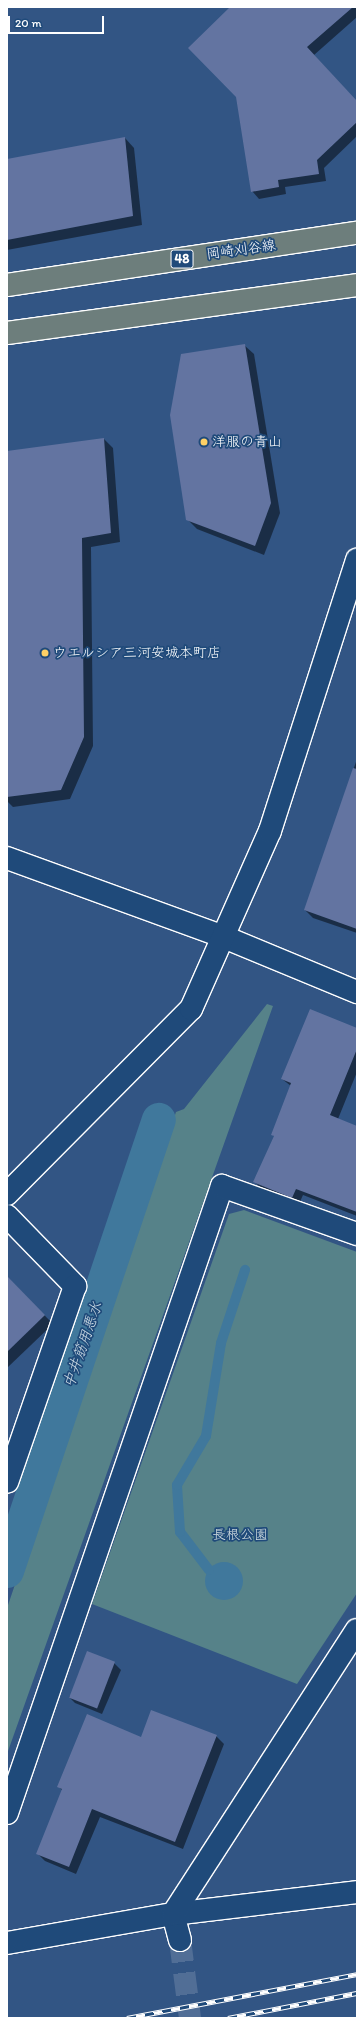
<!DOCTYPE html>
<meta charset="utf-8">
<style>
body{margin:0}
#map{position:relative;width:364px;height:2025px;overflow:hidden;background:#325584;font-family:Itim,"Klee One",sans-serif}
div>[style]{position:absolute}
.green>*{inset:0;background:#568289}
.water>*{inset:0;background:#40789c}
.round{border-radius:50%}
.shadow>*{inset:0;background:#0007}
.stream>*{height:10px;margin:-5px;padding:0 5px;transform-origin:5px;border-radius:5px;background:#40789c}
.canal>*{height:34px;margin:-17px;padding:0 17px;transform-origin:17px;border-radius:17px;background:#40789c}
.building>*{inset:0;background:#6374a1;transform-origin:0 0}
.minor-tunnel>*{height:22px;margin-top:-11px;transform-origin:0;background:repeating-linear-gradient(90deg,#516e96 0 22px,transparent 0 33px)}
.roads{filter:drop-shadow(1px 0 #fff) drop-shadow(-1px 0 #fff) drop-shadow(0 1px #fff) drop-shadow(0 -1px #fff)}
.minor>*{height:22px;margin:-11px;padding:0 11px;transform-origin:11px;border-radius:11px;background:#1f4a7a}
.tertiary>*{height:22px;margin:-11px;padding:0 11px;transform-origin:11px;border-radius:11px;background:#1f4a7a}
.primary>*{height:22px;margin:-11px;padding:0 11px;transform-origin:11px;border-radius:11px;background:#6d7e7c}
.rail>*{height:4.5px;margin-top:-2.25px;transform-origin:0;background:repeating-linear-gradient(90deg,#1f4a7a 0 9px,#fff 0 18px);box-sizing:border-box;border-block:1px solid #fff}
.dots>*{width:11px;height:11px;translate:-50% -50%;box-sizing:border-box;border:2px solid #1f4a7a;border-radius:50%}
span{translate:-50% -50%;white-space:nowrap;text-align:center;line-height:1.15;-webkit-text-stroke:3.5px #1f4a7a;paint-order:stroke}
.shield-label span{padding:1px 3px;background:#1f4a7a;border:1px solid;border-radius:3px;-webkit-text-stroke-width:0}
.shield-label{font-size:13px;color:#fff;font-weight:700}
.street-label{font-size:14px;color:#fff}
.poi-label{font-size:14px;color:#fff}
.left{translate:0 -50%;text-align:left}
.park-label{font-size:14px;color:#d5e0e2}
.water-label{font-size:15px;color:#cfdde6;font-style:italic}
.frame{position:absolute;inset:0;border:8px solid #fff;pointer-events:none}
.scale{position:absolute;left:8px;top:16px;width:96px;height:18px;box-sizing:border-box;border:2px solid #fff;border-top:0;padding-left:5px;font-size:12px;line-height:14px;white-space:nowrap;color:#fff;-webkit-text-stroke:3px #1f4a7a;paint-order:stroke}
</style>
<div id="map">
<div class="green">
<i style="clip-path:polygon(267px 1004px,273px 1006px,7px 1754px,7px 1608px,176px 1112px,184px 1109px)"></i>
<i style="clip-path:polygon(244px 1210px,357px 1252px,357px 1593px,297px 1684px,92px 1604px,229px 1214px)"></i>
</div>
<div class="water">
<i class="round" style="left:205px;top:1562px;width:38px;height:38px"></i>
</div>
<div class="shadow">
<i style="clip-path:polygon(232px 7px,357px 7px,357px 17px,314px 55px,357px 102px,357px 136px,324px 168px,326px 181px,285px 187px,286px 194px,259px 199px,252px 191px)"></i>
<i style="clip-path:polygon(125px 138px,134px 148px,142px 225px,7px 250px,7px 160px)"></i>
<i style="clip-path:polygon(244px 345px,254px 354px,280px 513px,264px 555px,197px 529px,187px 519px)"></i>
<i style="clip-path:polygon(104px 439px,113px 448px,120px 542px,91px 547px,93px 746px,70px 799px,13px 807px,7px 801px,7px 452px)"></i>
<i style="clip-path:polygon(357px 759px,357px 933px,313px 918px,305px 910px)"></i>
<i style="clip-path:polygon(357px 1029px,357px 1072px,338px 1119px,357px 1127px,357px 1216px,303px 1195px,299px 1204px,261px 1188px,254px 1181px,275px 1137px,272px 1134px,291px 1086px,282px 1079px)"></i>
<i style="clip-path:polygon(7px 1277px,53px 1324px,7px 1368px)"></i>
<i style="clip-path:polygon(114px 1663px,121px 1670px,102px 1714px,75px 1703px,69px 1697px)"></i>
<i style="clip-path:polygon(216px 1736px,224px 1744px,183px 1849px,100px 1817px,76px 1874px,45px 1861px,38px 1854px,63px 1791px,59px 1787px,141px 1738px)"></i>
</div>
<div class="stream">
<i style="left:209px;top:1570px;width:48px;rotate:-127.3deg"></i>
<i style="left:180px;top:1532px;width:47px;rotate:-93.7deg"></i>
<i style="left:177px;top:1485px;width:57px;rotate:-59.4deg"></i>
<i style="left:206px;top:1436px;width:94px;rotate:-80.8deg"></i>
<i style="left:221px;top:1343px;width:77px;rotate:-71.8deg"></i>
</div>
<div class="canal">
<i style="left:7px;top:1571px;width:476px;rotate:-71.4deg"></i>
</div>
<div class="building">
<i style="clip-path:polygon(230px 7px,353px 7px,307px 47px,357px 101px,357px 122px,317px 160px,319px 174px,278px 180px,279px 187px,251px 192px,236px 97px,188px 48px)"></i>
<i style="clip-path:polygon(125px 137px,133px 216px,7px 240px,7px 159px)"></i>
<i style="clip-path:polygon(245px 344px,271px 503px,255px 546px,186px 520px,170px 415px,181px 354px)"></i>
<i style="clip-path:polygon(104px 438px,111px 533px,82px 538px,84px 737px,61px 790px,7px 797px,7px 451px)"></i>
<i style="clip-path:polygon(353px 768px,357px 769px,357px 929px,304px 910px)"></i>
<i style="clip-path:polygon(310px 1009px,357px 1028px,357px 1049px,330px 1115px,357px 1126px,357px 1212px,296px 1189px,292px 1198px,253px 1182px,274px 1136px,271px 1135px,291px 1083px,281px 1079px)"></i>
<i style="clip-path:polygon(7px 1276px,45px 1315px,7px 1352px)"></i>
<i style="left:87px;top:1651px;width:30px;height:50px;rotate:21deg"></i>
<i style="clip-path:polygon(151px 1710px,217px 1735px,175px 1842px,92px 1809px,69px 1867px,36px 1854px,62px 1789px,57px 1787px,87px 1714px,141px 1737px)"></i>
</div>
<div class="minor-tunnel">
<i style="left:180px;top:1940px;width:79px;rotate:82.7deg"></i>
</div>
<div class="roads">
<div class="minor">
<i style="left:7px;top:1216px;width:98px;rotate:45.8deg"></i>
<i style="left:75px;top:1286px;width:207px;rotate:109.1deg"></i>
<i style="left:7px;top:1813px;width:663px;rotate:-71.07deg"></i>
<i style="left:222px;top:1186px;width:143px;rotate:19.6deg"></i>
<i style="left:173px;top:1914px;width:27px;rotate:75deg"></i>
<i style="left:7px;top:1943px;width:169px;rotate:-9.9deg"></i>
<i style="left:173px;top:1914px;width:185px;rotate:-6.8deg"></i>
</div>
<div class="tertiary">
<i style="left:7px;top:858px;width:231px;rotate:20deg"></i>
<i style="left:224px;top:937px;width:144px;rotate:22.5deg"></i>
<i style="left:7px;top:1194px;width:261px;rotate:-45.2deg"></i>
<i style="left:191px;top:1009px;width:195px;rotate:-66.1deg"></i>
<i style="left:270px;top:831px;width:285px;rotate:-72.2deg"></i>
<i style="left:173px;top:1914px;width:338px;rotate:-57.1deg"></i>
</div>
<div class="primary">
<i style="left:7px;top:285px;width:354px;rotate:-8.5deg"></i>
<i style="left:7px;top:333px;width:353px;rotate:-7.8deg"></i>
</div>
</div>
<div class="rail">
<i style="left:127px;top:2018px;width:234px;rotate:-10.8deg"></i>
<i style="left:228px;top:2018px;width:131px;rotate:-11deg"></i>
</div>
<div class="dots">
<i style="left:204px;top:442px;background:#ffd166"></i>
<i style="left:45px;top:653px;background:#ffd166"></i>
</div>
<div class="shield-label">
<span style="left:182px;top:259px">48</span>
</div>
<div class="street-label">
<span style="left:241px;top:250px;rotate:-8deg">岡崎刈谷線</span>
</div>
<div class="poi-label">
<span class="left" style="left:212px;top:442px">洋服の青山</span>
<span class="left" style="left:53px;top:653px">ウエルシア三河安城本町店</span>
</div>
<div class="park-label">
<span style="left:240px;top:1535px">長根公園</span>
</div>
<div class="water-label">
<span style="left:83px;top:1345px;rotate:-71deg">中井筋用悪水</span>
</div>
<div class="frame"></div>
<div class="scale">20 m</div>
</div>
